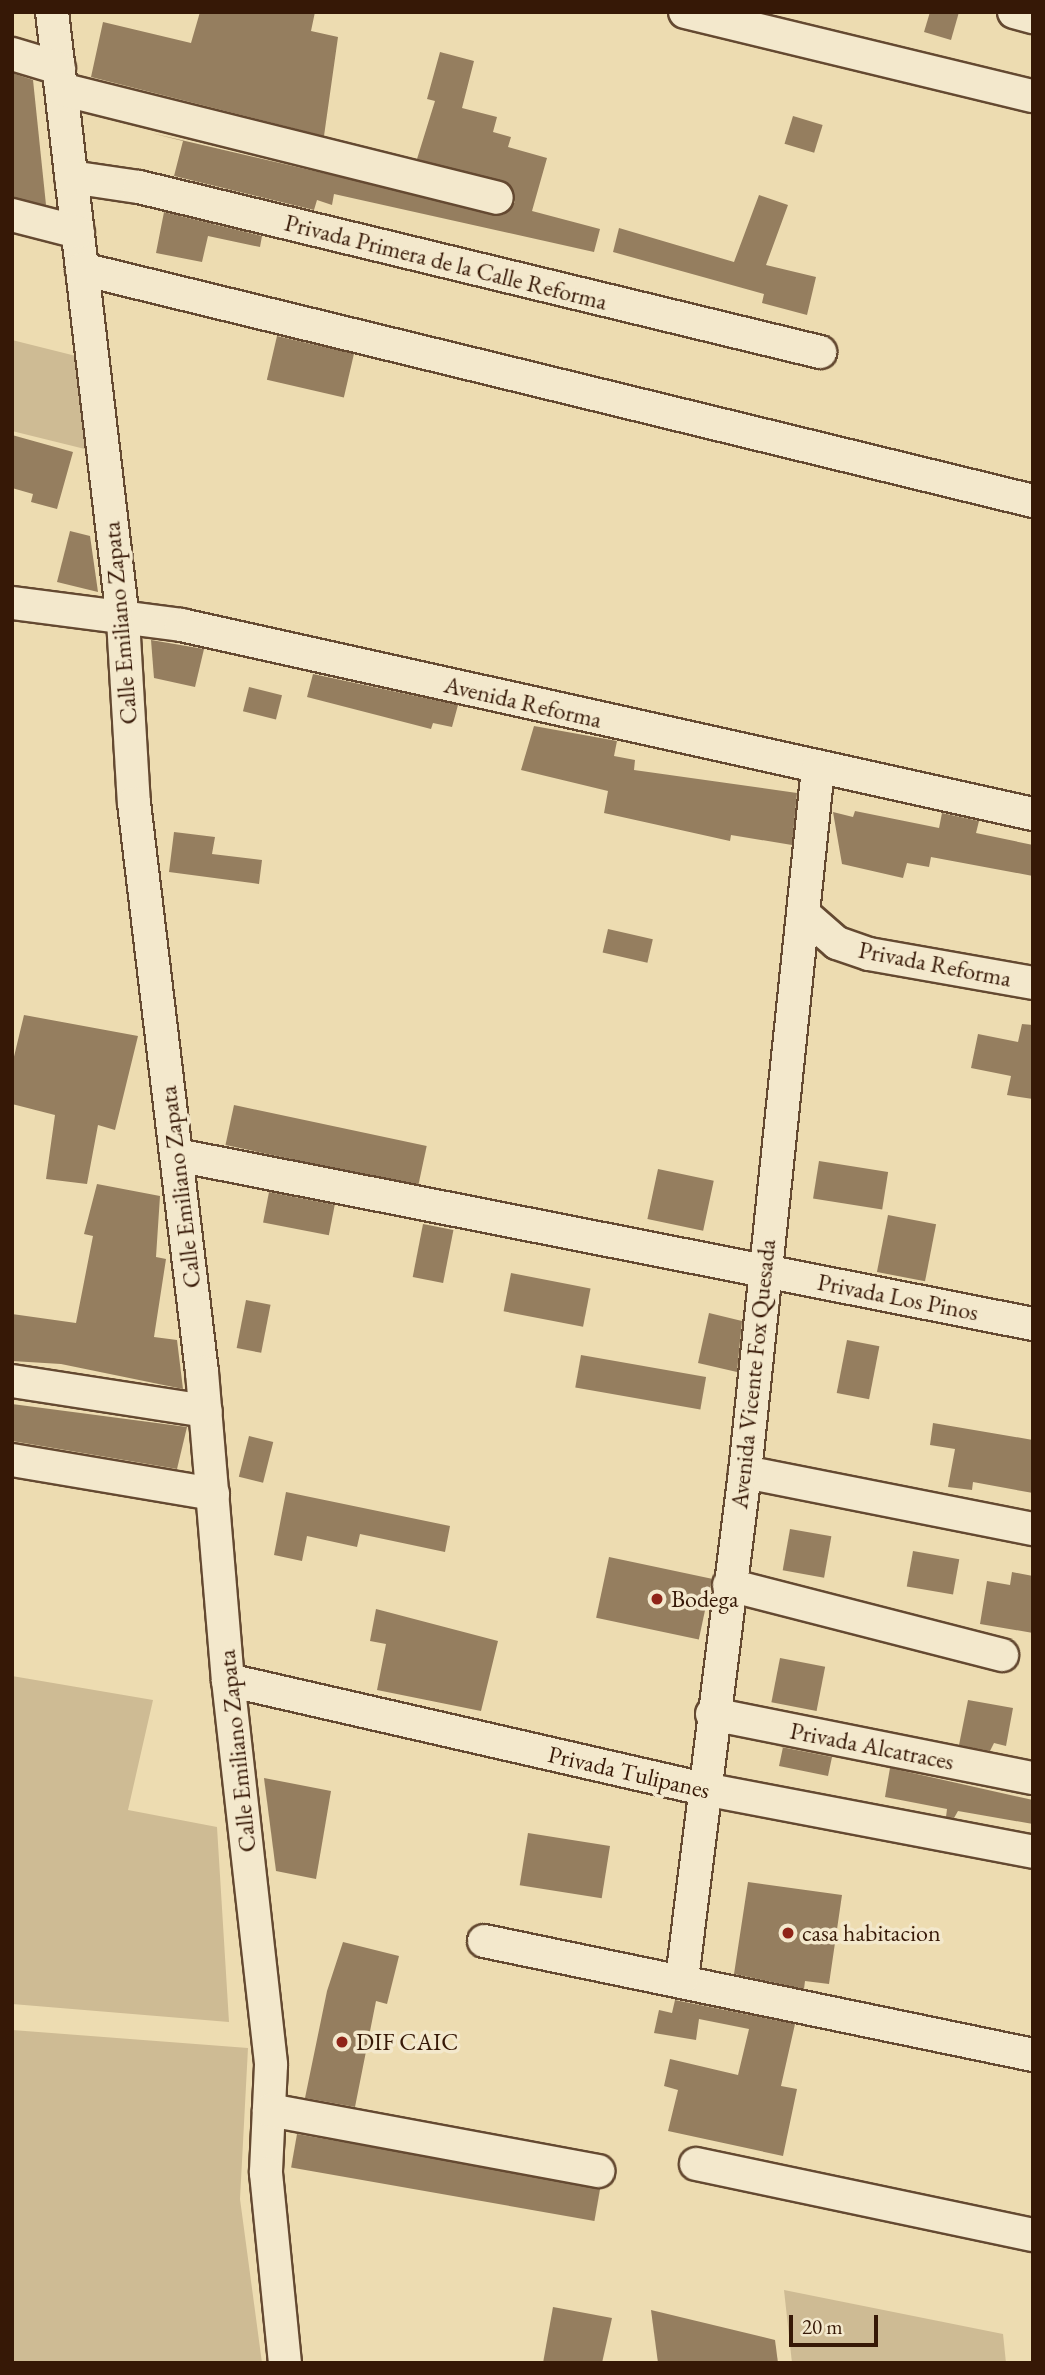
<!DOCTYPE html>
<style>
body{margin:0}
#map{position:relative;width:1045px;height:2375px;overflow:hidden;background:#eddcb1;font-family:"EB Garamond",serif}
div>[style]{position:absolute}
.green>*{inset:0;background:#cebb94}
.building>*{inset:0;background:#957e5f;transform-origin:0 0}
.roads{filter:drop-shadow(2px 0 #644931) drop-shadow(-2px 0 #644931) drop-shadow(0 2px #644931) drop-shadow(0 -2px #644931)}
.street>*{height:32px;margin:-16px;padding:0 16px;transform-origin:16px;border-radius:16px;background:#f3e8cc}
.dots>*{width:19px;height:19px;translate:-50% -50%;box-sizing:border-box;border:4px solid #f3e8cc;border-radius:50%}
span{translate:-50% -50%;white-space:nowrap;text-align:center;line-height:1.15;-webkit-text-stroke:7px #f3e8cc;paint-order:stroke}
.street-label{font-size:24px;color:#361806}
.poi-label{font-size:24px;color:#361806}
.left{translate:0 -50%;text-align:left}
.frame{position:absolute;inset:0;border:14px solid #361806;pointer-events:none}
.scale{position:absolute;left:789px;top:2315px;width:89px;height:32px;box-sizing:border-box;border:4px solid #361806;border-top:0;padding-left:9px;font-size:21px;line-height:24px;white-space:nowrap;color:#361806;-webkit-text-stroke:5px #f3e8cc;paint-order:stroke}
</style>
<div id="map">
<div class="green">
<i style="clip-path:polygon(12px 340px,80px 357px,89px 450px,12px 431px)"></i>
<i style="clip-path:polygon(12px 1676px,153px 1700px,128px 1810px,217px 1827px,229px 2022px,12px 2004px)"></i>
<i style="clip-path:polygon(12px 2030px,248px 2048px,240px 2199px,262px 2363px,12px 2363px)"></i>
<i style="clip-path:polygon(784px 2290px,1003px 2334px,1006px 2363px,792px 2363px)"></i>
</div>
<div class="building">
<i style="clip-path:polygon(200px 12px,315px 12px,311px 31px,338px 37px,324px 136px,91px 77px,103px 22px,191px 43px)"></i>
<i style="clip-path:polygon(930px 12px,959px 12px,951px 40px,924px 32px)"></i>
<i style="clip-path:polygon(440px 52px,474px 61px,462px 108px,497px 117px,493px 132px,511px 137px,508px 147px,547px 158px,532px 211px,600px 229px,594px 252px,334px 194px,332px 205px,317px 200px,314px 210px,174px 176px,183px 141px,151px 133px,503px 215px,515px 202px,509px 184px,417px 159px,435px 101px,427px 99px)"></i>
<i style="clip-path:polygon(12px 73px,33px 80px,46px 205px,12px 197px)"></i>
<i style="left:793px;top:116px;width:31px;height:29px;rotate:17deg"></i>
<i style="clip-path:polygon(759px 195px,788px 205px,766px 265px,816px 277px,807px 315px,762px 303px,764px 294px,613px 252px,619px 228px,734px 262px)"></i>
<i style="clip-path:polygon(164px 212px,262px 236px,260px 247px,208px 236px,202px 262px,156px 253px)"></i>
<i style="left:277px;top:336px;width:79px;height:45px;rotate:13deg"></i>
<i style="clip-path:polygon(12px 435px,73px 452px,57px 509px,31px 502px,33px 494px,12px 488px)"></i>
<i style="clip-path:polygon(70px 531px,90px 536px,98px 592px,57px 582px)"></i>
<i style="clip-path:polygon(151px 640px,204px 649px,195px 687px,154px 678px)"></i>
<i style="clip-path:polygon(313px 674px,458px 705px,452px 727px,433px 723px,431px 729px,307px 697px)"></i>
<i style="left:249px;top:687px;width:34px;height:25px;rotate:14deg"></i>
<i style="clip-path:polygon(534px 726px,617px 741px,614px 756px,635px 760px,634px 770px,797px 793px,792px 845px,731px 835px,730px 841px,604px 813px,608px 791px,521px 770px)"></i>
<i style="clip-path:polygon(855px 811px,939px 828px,942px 813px,979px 821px,976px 833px,1033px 845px,1033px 876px,931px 857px,929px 867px,907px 863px,903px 878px,842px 864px,833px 812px,853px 817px)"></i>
<i style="clip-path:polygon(174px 832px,215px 837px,212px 854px,262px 860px,259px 884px,169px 872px)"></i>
<i style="left:608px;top:929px;width:46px;height:24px;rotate:13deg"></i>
<i style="clip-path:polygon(24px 1015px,138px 1036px,115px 1130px,98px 1125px,87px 1184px,46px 1179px,55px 1115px,12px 1104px,12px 1065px)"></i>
<i style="clip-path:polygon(1022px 1024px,1033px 1025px,1033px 1099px,1007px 1095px,1011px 1076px,971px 1068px,978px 1034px,1018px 1042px)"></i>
<i style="left:234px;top:1105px;width:197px;height:41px;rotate:12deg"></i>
<i style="left:819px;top:1161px;width:70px;height:38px;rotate:9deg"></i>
<i style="left:658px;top:1169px;width:57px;height:51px;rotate:12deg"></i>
<i style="clip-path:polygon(97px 1184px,160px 1196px,156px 1257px,166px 1259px,154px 1337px,177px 1340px,183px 1389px,61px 1364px,12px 1361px,12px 1314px,76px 1323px,93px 1236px,84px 1234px)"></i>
<i style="left:269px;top:1192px;width:67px;height:31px;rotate:11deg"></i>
<i style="left:888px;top:1215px;width:49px;height:58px;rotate:11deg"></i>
<i style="left:423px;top:1224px;width:31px;height:54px;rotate:11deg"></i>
<i style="left:511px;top:1273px;width:81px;height:39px;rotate:11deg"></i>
<i style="left:246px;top:1300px;width:25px;height:49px;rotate:11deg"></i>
<i style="clip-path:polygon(709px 1313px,742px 1321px,737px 1372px,698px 1363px)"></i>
<i style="left:847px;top:1340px;width:33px;height:54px;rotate:11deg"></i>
<i style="left:581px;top:1355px;width:127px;height:33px;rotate:10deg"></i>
<i style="clip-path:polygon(12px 1404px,187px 1427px,177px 1469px,12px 1441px)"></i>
<i style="clip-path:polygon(933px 1423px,1033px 1440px,1033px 1493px,973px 1482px,972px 1490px,948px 1487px,955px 1449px,930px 1445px)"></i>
<i style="left:249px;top:1436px;width:25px;height:42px;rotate:14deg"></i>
<i style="clip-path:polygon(286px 1492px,450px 1526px,445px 1552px,360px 1534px,357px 1547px,307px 1536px,302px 1561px,274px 1555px)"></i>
<i style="left:790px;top:1529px;width:42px;height:42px;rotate:10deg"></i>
<i style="left:913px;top:1551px;width:47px;height:36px;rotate:10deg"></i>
<i style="left:609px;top:1557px;width:105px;height:62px;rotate:12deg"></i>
<i style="clip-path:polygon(1012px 1572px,1033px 1576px,1033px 1633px,980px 1624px,987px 1581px,1010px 1585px)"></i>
<i style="clip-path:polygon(376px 1609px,498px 1641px,481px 1711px,377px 1690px,386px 1644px,370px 1641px)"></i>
<i style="left:780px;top:1658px;width:46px;height:45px;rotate:11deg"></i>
<i style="clip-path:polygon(968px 1700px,1013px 1708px,1006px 1746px,994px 1743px,990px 1751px,959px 1745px)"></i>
<i style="clip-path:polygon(776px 1746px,832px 1757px,828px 1776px,779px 1766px,783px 1747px)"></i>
<i style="clip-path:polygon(890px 1768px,1033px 1800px,1033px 1824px,958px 1811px,954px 1818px,946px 1817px,947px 1809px,885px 1797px)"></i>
<i style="clip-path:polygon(264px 1778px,331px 1791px,316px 1879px,276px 1871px)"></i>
<i style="left:528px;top:1833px;width:83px;height:53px;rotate:9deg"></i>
<i style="clip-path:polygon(748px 1882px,842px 1895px,829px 1984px,805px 1981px,804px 1989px,734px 1974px)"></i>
<i style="clip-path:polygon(343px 1942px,399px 1956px,387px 2004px,376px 2001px,355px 2107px,305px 2098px,327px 1991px)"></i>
<i style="clip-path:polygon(675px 2000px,795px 2024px,781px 2086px,797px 2089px,783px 2156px,668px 2131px,678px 2090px,664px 2086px,670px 2059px,738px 2075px,749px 2029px,699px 2019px,696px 2040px,654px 2033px,659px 2010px,672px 2013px)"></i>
<i style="left:297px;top:2134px;width:308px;height:34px;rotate:10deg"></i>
<i style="clip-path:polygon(553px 2307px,612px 2318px,602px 2363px,543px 2363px)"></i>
<i style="clip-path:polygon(651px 2310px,775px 2340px,778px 2363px,658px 2363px)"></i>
</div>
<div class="roads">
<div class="street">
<i style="left:52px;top:12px;width:612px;rotate:83.34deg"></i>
<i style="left:123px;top:620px;width:183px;rotate:86.6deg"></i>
<i style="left:134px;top:803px;width:573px;rotate:83.19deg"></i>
<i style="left:202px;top:1372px;width:309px;rotate:85.2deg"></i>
<i style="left:228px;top:1680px;width:387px;rotate:83.6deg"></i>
<i style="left:271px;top:2065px;width:108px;rotate:92.7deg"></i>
<i style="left:266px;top:2173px;width:191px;rotate:84.3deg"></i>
<i style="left:685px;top:12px;width:358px;rotate:13.6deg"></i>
<i style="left:1014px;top:12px;width:20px;rotate:15deg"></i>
<i style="left:12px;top:54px;width:49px;rotate:16.6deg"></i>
<i style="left:61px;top:89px;width:449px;rotate:14deg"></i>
<i style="left:71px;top:177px;width:69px;rotate:8.4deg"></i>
<i style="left:139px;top:187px;width:701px;rotate:13.62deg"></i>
<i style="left:12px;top:215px;width:68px;rotate:14.4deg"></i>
<i style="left:82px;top:269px;width:979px;rotate:13.71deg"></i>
<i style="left:12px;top:603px;width:170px;rotate:7.4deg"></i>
<i style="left:181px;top:625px;width:873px;rotate:12.51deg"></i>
<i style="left:806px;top:916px;width:41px;rotate:41.1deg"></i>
<i style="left:837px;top:943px;width:34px;rotate:19deg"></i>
<i style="left:869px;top:954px;width:167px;rotate:10deg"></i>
<i style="left:177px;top:1155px;width:873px;rotate:11.17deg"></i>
<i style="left:12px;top:1381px;width:196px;rotate:8.8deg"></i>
<i style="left:12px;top:1460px;width:204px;rotate:9.6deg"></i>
<i style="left:745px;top:1472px;width:294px;rotate:11.2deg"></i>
<i style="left:729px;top:1585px;width:282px;rotate:14.4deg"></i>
<i style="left:228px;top:1680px;width:488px;rotate:12.9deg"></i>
<i style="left:704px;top:1789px;width:335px;rotate:10.8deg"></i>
<i style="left:712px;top:1714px;width:327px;rotate:11.3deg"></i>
<i style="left:484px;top:1941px;width:561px;rotate:11.73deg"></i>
<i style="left:682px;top:1979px;width:511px;rotate:-82.92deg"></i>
<i style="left:745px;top:1472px;width:708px;rotate:-84.08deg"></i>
<i style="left:269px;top:2110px;width:335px;rotate:10.5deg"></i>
<i style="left:696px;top:2164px;width:344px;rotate:11.9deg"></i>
</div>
</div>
<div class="dots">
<i style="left:657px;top:1599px;background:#8f2418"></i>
<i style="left:788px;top:1933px;background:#8f2418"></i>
<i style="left:342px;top:2042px;background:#8f2418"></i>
</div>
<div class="street-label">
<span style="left:446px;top:262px;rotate:14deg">Privada Primera de la Calle Reforma</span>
<span style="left:120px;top:623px;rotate:-95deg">Calle Emiliano Zapata</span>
<span style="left:523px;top:702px;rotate:13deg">Avenida Reforma</span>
<span style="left:935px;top:964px;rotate:11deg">Privada Reforma</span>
<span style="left:180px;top:1187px;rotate:-97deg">Calle Emiliano Zapata</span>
<span style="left:898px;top:1297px;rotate:11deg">Privada Los Pinos</span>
<span style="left:753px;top:1374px;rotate:-84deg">Avenida Vicente Fox Quesada</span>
<span style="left:872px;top:1746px;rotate:11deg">Privada Alcatraces</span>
<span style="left:237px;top:1751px;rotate:-96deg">Calle Emiliano Zapata</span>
<span style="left:629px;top:1772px;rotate:13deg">Privada Tulipanes</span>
</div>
<div class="poi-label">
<span class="left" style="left:671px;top:1599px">Bodega</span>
<span class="left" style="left:802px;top:1933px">casa habitacion</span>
<span class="left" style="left:356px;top:2042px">DIF CAIC</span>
</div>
<div class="frame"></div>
<div class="scale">20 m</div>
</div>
